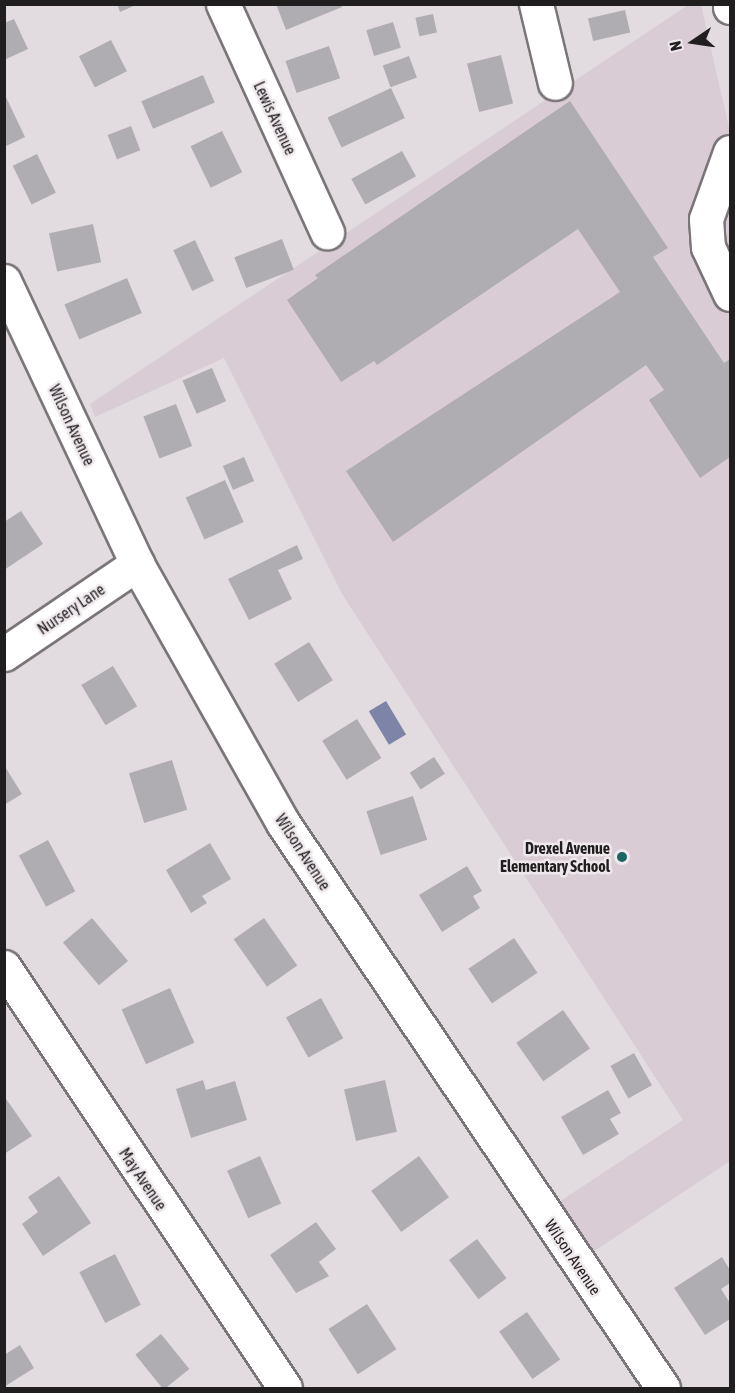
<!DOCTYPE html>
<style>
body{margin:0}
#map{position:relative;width:735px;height:1393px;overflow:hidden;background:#e2dce0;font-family:"Asap Condensed",sans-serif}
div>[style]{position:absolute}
.built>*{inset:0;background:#d9ccd4}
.water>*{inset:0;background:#7e83a8;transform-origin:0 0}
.building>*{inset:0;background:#b0adb2;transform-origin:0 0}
.roads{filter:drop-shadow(2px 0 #7a7578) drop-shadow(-2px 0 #7a7578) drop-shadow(0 2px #7a7578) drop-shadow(0 -2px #7a7578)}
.minor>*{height:33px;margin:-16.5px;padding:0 16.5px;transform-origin:16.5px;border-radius:16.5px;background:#fff}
.dots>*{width:16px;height:16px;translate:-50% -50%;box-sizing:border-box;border:3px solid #efe9ed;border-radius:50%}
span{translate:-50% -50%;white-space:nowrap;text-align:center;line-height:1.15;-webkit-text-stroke:5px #efe9ed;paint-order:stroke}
.street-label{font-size:16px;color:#201e1f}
.poi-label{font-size:16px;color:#201e1f;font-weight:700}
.right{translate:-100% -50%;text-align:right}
.frame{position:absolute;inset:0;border:6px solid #201e1f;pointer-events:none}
.north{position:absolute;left:663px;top:12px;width:60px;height:60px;-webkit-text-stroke:4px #efe9ed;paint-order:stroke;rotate:257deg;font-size:16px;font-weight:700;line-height:24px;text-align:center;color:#201e1f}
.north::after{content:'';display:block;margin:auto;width:21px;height:27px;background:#201e1f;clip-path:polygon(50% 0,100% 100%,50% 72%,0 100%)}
</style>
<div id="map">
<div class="built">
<i style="clip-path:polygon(688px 5px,701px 5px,730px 132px,730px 1161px,590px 1254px,556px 1204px,683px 1120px,342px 594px,224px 358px,95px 417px,90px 404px)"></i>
</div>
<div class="water">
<i style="left:386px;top:701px;width:39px;height:20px;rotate:59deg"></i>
</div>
<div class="building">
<i style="clip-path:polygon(117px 4px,138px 4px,120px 12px)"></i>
<i style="clip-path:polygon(276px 4px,341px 4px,342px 7px,286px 30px)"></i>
<i style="left:625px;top:10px;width:23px;height:38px;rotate:77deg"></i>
<i style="left:433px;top:14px;width:19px;height:18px;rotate:78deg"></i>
<i style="clip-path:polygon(14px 19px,28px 49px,4px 60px,4px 23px)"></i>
<i style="left:393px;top:22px;width:27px;height:28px;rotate:73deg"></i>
<i style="left:111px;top:40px;width:35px;height:36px;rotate:63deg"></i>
<i style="left:329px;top:46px;width:34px;height:46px;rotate:71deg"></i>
<i style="left:501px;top:55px;width:50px;height:35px;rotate:76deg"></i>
<i style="left:409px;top:56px;width:23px;height:28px;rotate:70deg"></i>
<i style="left:203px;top:75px;width:30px;height:67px;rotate:67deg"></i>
<i style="left:391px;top:88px;width:33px;height:70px;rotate:65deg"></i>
<i style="clip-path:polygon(4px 93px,25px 137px,4px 147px)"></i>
<i style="clip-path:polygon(570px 101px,668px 248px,653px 257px,724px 363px,730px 359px,730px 457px,700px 478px,649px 400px,664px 390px,646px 365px,393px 542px,346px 471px,620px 292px,578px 229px,377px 365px,374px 361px,341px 382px,287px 300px,318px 278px,315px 275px)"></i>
<i style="left:131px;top:126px;width:26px;height:25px;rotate:69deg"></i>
<i style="left:222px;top:131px;width:46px;height:35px;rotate:64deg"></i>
<i style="left:402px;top:151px;width:29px;height:58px;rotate:61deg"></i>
<i style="left:37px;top:154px;width:43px;height:27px;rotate:64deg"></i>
<i style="left:93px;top:224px;width:39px;height:45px;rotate:78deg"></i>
<i style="left:282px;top:239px;width:33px;height:51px;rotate:69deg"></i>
<i style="left:195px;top:240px;width:45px;height:24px;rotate:65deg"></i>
<i style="left:127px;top:278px;width:38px;height:68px;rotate:67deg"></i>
<i style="left:212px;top:368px;width:36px;height:32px;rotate:67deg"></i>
<i style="left:176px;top:404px;width:45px;height:35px;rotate:69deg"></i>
<i style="left:244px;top:457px;width:26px;height:23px;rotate:67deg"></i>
<i style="left:225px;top:480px;width:46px;height:43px;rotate:66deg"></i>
<i style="clip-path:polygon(21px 511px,43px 544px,4px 570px,4px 522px)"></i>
<i style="clip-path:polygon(297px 545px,303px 559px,278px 570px,292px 599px,249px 620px,228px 579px)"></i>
<i style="left:309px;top:642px;width:45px;height:41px;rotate:58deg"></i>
<i style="left:113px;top:666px;width:47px;height:37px;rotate:59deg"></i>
<i style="left:357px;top:719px;width:46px;height:41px;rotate:58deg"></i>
<i style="left:434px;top:757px;width:20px;height:29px;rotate:57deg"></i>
<i style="left:172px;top:760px;width:52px;height:45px;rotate:73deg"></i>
<i style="clip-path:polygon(4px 765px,22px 794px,4px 805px)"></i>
<i style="left:413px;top:796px;width:46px;height:49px;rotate:72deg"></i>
<i style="left:48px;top:840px;width:58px;height:33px;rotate:62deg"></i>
<i style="clip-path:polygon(210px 843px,231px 879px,202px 896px,207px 903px,191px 913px,166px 870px)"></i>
<i style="clip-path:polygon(467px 866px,482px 891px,473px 896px,480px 908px,442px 932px,419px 895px)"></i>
<i style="left:92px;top:918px;width:56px;height:38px;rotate:50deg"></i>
<i style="left:264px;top:918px;width:58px;height:37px;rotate:55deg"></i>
<i style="left:514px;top:938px;width:42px;height:55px;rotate:56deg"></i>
<i style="left:170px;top:988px;width:60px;height:53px;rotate:66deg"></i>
<i style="left:321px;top:998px;width:46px;height:40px;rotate:61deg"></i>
<i style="left:563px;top:1010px;width:47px;height:57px;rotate:55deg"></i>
<i style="left:634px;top:1053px;width:37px;height:27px;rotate:61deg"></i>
<i style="clip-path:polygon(203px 1080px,206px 1090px,235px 1081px,247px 1120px,191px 1138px,176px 1089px)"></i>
<i style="left:385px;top:1080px;width:53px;height:42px;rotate:77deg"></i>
<i style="clip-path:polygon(608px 1090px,621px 1113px,610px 1119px,619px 1134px,583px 1155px,561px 1117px)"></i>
<i style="clip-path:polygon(4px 1096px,32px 1136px,4px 1154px)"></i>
<i style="left:260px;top:1156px;width:52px;height:36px;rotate:66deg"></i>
<i style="left:419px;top:1156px;width:51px;height:59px;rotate:54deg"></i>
<i style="clip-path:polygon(59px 1176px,91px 1223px,43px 1256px,22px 1224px,38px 1212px,28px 1197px)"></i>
<i style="clip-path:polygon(316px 1222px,336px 1249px,319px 1262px,329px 1276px,296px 1293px,270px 1255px)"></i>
<i style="left:477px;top:1239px;width:49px;height:35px;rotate:53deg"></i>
<i style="left:115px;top:1254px;width:57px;height:40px;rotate:63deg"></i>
<i style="clip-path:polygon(722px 1257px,730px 1270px,730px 1283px,721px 1289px,730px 1303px,730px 1319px,705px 1335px,674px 1288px)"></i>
<i style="left:367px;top:1304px;width:54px;height:46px;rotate:57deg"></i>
<i style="left:527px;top:1312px;width:58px;height:34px;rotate:55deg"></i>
<i style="left:161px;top:1334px;width:45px;height:33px;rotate:51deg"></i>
<i style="clip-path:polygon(20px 1345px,34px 1368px,4px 1387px,4px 1355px)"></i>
</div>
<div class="roads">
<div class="minor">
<i style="left:223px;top:4px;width:251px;rotate:65.5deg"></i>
<i style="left:536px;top:4px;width:81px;rotate:76.5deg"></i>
<i style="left:730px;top:4px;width:3px;rotate:90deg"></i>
<i style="left:730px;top:152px;width:71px;rotate:109.7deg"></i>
<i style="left:706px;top:219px;width:28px;rotate:86deg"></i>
<i style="left:708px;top:247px;width:52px;rotate:64.9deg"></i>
<i style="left:4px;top:281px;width:313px;rotate:64.8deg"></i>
<i style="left:137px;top:564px;width:297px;rotate:60.6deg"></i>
<i style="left:283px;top:823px;width:681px;rotate:56.08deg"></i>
<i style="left:4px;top:654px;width:161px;rotate:-34.1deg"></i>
<i style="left:4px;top:967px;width:506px;rotate:56.28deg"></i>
</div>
</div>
<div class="dots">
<i style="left:622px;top:857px;background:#1a6661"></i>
</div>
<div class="street-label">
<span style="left:275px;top:118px;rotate:65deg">Lewis Avenue</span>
<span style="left:72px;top:425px;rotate:65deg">Wilson Avenue</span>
<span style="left:71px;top:609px;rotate:-34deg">Nursery Lane</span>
<span style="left:303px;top:852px;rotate:57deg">Wilson Avenue</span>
<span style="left:143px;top:1179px;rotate:56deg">May Avenue</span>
<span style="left:573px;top:1257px;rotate:56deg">Wilson Avenue</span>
</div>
<div class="poi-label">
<span class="right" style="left:610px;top:857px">Drexel Avenue<br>Elementary School</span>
</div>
<div class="frame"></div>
<div class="north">N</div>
</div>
